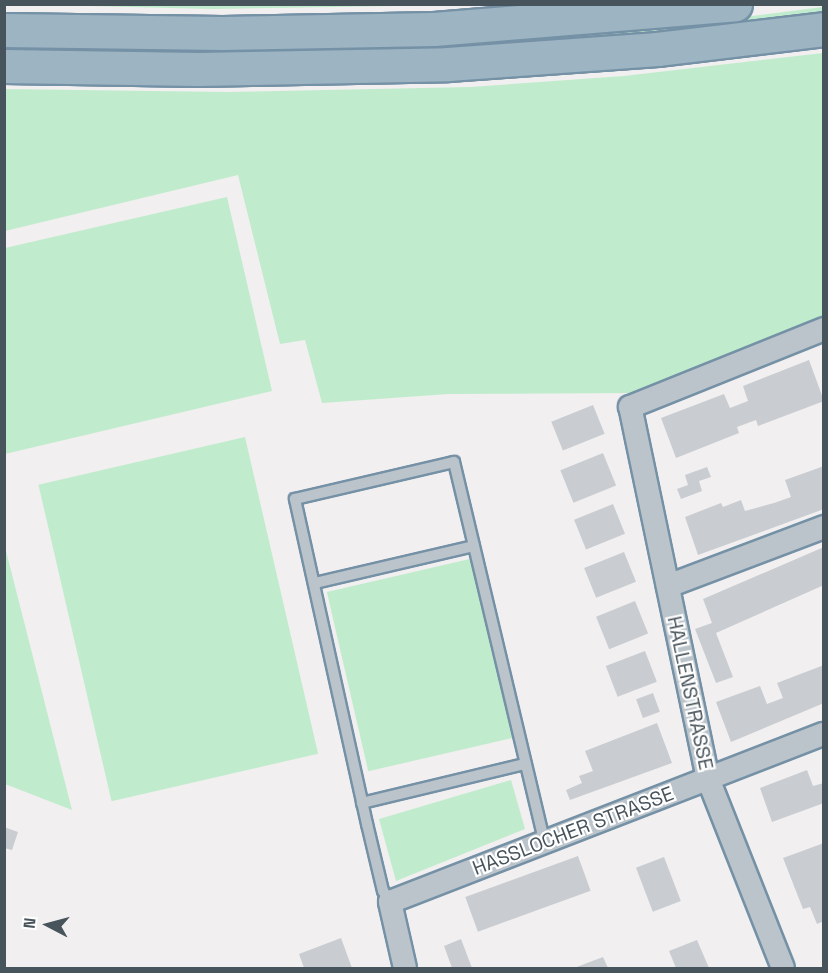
<!DOCTYPE html>
<style>
body{margin:0}
#map{position:relative;width:828px;height:973px;overflow:hidden;background:#f1efef;font-family:"Space Grotesk",sans-serif}
div>[style]{position:absolute}
.green>*{inset:0;background:#c0eccd;transform-origin:0 0}
.building>*{inset:0;background:#c9ccd1;transform-origin:0 0}
.roads{filter:drop-shadow(2px 0 #7591a6) drop-shadow(-2px 0 #7591a6) drop-shadow(0 2px #7591a6) drop-shadow(0 -2px #7591a6)}
.service>*{height:10px;margin:-5px;padding:0 5px;transform-origin:5px;border-radius:5px;background:#bbc4cb}
.minor>*{height:22px;margin:-11px;padding:0 11px;transform-origin:11px;border-radius:11px;background:#bbc4cb}
.trunk>*{height:33px;margin:-16.5px;padding:0 16.5px;transform-origin:16.5px;border-radius:16.5px;background:#9db4c2}
span{translate:-50% -50%;white-space:nowrap;text-align:center;line-height:1.15;-webkit-text-stroke:4.5px #fff;paint-order:stroke}
.street-label{font-size:20px;color:#48545b}
.frame{position:absolute;inset:0;border:6px solid #48545b;pointer-events:none}
.north{position:absolute;left:18px;top:895px;width:60px;height:60px;-webkit-text-stroke:4px #fff;paint-order:stroke;rotate:276deg;font-size:16px;font-weight:700;line-height:24px;text-align:center;color:#48545b}
.north::after{content:'';display:block;margin:auto;width:21px;height:27px;background:#48545b;clip-path:polygon(50% 0,100% 100%,50% 72%,0 100%)}
</style>
<div id="map">
<div class="green">
<i style="clip-path:polygon(5px 4px,461px 4px,461px 5px,213px 9px)"></i>
<i style="clip-path:polygon(823px 7px,823px 16px,575px 43px,320px 54px,5px 52px,5px 43px,508px 39px,663px 27px)"></i>
<i style="clip-path:polygon(823px 53px,823px 322px,634px 393px,448px 394px,322px 403px,305px 340px,280px 344px,238px 175px,5px 231px,4px 89px,227px 92px,470px 87px,624px 76px)"></i>
<i style="clip-path:polygon(227px 197px,272px 391px,5px 454px,5px 248px)"></i>
<i style="left:245px;top:437px;width:325px;height:212px;rotate:77deg"></i>
<i style="clip-path:polygon(4px 547px,5px 547px,72px 810px,5px 784px)"></i>
<i style="left:474px;top:558px;width:184px;height:151px;rotate:77deg"></i>
<i style="clip-path:polygon(511px 780px,525px 829px,396px 881px,379px 819px)"></i>
</div>
<div class="building">
<i style="clip-path:polygon(809px 360px,824px 401px,758px 426px,756px 420px,737px 427px,739px 433px,676px 458px,661px 418px,724px 394px,730px 408px,748px 401px,743px 386px)"></i>
<i style="left:593px;top:405px;width:31px;height:45px;rotate:68deg"></i>
<i style="left:603px;top:453px;width:35px;height:46px;rotate:68deg"></i>
<i style="clip-path:polygon(824px 466px,824px 509px,698px 555px,685px 517px,721px 503px,723px 507px,741px 500px,745px 511px,774px 503px,791px 497px,785px 480px)"></i>
<i style="clip-path:polygon(707px 467px,711px 477px,699px 481px,702px 491px,681px 499px,677px 489px,688px 485px,685px 475px)"></i>
<i style="left:613px;top:504px;width:32px;height:42px;rotate:68deg"></i>
<i style="clip-path:polygon(824px 547px,824px 585px,716px 633px,733px 677px,716px 683px,695px 629px,712px 623px,703px 599px)"></i>
<i style="left:624px;top:552px;width:32px;height:43px;rotate:68deg"></i>
<i style="left:635px;top:601px;width:35px;height:42px;rotate:68deg"></i>
<i style="left:645px;top:651px;width:33px;height:42px;rotate:69deg"></i>
<i style="clip-path:polygon(824px 665px,824px 703px,731px 742px,716px 702px,760px 686px,767px 704px,783px 698px,777px 683px)"></i>
<i style="left:653px;top:693px;width:20px;height:18px;rotate:70deg"></i>
<i style="clip-path:polygon(657px 723px,672px 763px,570px 800px,566px 790px,582px 783px,579px 776px,593px 771px,585px 751px)"></i>
<i style="clip-path:polygon(807px 770px,813px 786px,824px 783px,824px 803px,772px 822px,760px 788px)"></i>
<i style="clip-path:polygon(4px 827px,18px 832px,12px 850px,4px 848px)"></i>
<i style="clip-path:polygon(824px 843px,824px 921px,817px 924px,810px 907px,803px 909px,783px 858px)"></i>
<i style="left:578px;top:856px;width:37px;height:120px;rotate:70deg"></i>
<i style="left:664px;top:857px;width:47px;height:30px;rotate:69deg"></i>
<i style="clip-path:polygon(341px 938px,352px 968px,304px 968px,299px 954px)"></i>
<i style="clip-path:polygon(461px 939px,472px 968px,452px 968px,444px 946px)"></i>
<i style="clip-path:polygon(697px 940px,709px 968px,676px 968px,669px 951px)"></i>
<i style="clip-path:polygon(603px 957px,608px 968px,574px 968px)"></i>
</div>
<div class="roads">
<div class="service">
<i style="left:315px;top:583px;width:163px;rotate:-13.1deg"></i>
<i style="left:362px;top:803px;width:168px;rotate:-13.5deg"></i>
<i style="left:390px;top:902px;width:13px;rotate:-122deg"></i>
<i style="left:383px;top:891px;width:69px;rotate:-103.4deg"></i>
<i style="left:367px;top:824px;width:333px;rotate:-102.5deg"></i>
<i style="left:295px;top:499px;width:163px;rotate:-13.1deg"></i>
<i style="left:454px;top:462px;width:390px;rotate:76.6deg"></i>
</div>
<div class="minor">
<i style="left:668px;top:586px;width:167px;rotate:-20.7deg"></i>
<i style="left:405px;top:968px;width:68px;rotate:-102.8deg"></i>
<i style="left:390px;top:902px;width:465px;rotate:-21.2deg"></i>
<i style="left:783px;top:968px;width:203px;rotate:-111.6deg"></i>
<i style="left:708px;top:779px;width:380px;rotate:-101.8deg"></i>
<i style="left:630px;top:407px;width:209px;rotate:-21.9deg"></i>
</div>
<div class="trunk">
<i style="left:4px;top:30px;width:218px;rotate:0.8deg"></i>
<i style="left:222px;top:33px;width:212px;rotate:-1.1deg"></i>
<i style="left:434px;top:29px;width:302px;rotate:-4.7deg"></i>
<i style="left:4px;top:66px;width:194px;rotate:0.9deg"></i>
<i style="left:198px;top:69px;width:250px;rotate:-1.1deg"></i>
<i style="left:448px;top:64px;width:210px;rotate:-4.1deg"></i>
<i style="left:657px;top:49px;width:168px;rotate:-6.8deg"></i>
</div>
</div>
<div class="street-label">
<span style="left:690px;top:693px;rotate:78deg">HALLENSTRASSE</span>
<span style="left:573px;top:831px;rotate:-21deg">HASSLOCHER STRASSE</span>
</div>
<div class="frame"></div>
<div class="north">N</div>
</div>
